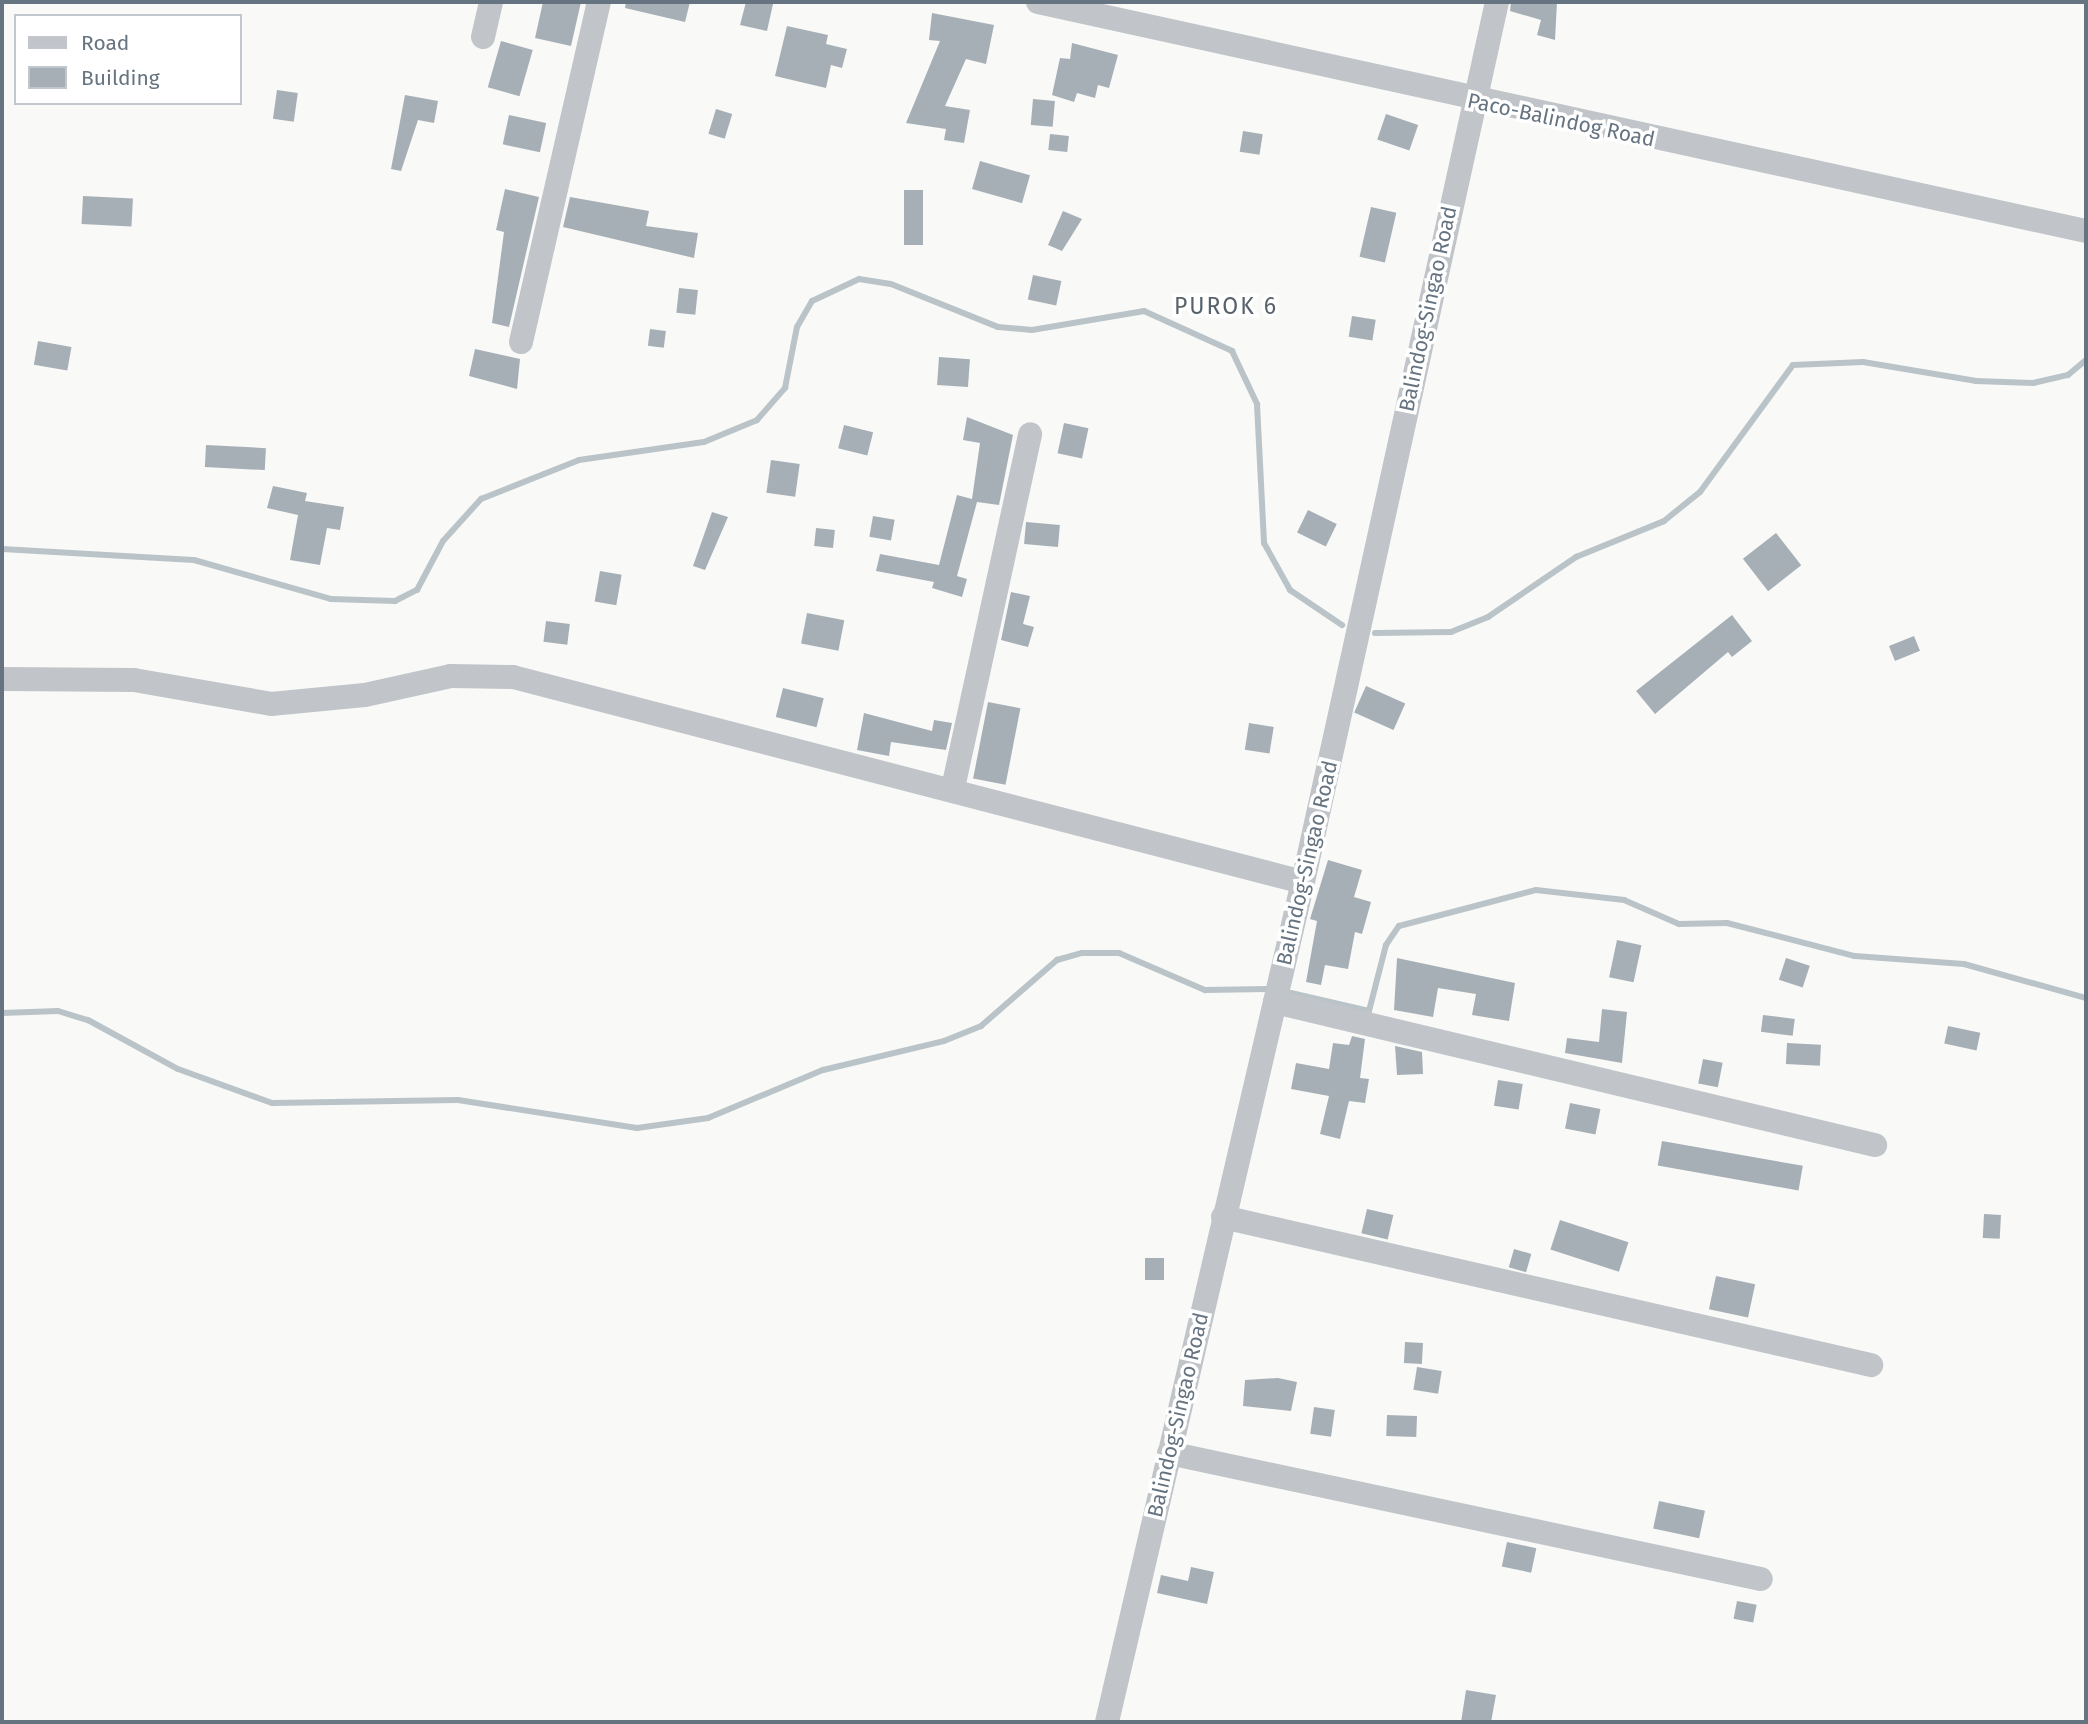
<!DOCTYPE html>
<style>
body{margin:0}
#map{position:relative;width:2088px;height:1724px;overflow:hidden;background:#f9faf8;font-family:"Fira Sans",sans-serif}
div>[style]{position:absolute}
.stream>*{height:6px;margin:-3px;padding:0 3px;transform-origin:3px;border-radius:3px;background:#bac4c8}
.building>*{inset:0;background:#a7afb6;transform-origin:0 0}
.minor>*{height:24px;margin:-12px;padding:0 12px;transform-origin:12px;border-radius:12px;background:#c1c5c9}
span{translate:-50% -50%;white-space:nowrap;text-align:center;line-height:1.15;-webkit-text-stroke:7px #fff;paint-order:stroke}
.street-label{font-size:21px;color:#667481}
.neighbourhood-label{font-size:23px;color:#58626c;letter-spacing:2px}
.frame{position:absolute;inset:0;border:4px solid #667481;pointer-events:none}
.legend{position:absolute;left:14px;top:14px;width:228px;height:91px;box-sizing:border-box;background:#fff;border:2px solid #c2c7cd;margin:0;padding:9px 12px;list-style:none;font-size:21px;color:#667481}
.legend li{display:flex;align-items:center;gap:14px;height:35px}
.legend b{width:35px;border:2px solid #c2c7cd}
</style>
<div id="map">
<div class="stream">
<i style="left:2px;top:549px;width:192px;rotate:3.3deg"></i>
<i style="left:194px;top:560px;width:142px;rotate:15.9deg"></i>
<i style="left:331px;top:599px;width:64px;rotate:1.8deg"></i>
<i style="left:395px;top:601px;width:25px;rotate:-27deg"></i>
<i style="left:417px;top:590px;width:55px;rotate:-62deg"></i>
<i style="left:443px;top:541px;width:57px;rotate:-47.9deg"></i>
<i style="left:481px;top:499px;width:105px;rotate:-21.7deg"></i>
<i style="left:579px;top:460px;width:126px;rotate:-8.2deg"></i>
<i style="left:704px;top:442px;width:57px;rotate:-22.5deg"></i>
<i style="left:757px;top:420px;width:43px;rotate:-48.8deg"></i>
<i style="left:785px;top:388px;width:62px;rotate:-78.9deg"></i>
<i style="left:797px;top:327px;width:30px;rotate:-60deg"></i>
<i style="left:812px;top:301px;width:52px;rotate:-25.1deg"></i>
<i style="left:859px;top:279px;width:32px;rotate:9deg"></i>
<i style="left:891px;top:284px;width:115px;rotate:21.9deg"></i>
<i style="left:998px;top:327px;width:34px;rotate:5deg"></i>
<i style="left:1032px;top:330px;width:114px;rotate:-9.6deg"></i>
<i style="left:1144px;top:311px;width:97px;rotate:24.4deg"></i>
<i style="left:1232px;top:351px;width:59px;rotate:64.7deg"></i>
<i style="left:1257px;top:404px;width:139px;rotate:87.1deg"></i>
<i style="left:1264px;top:543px;width:54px;rotate:61deg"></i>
<i style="left:1290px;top:590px;width:63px;rotate:33.9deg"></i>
<i style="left:1375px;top:633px;width:76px;rotate:-0.8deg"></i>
<i style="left:1451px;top:632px;width:40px;rotate:-22deg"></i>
<i style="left:1488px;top:617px;width:107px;rotate:-34.3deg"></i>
<i style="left:1576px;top:557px;width:95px;rotate:-22.2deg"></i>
<i style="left:1664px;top:521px;width:46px;rotate:-38.9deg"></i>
<i style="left:1700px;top:492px;width:157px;rotate:-53.8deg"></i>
<i style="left:1793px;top:365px;width:70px;rotate:-2.5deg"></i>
<i style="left:1863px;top:362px;width:115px;rotate:9.5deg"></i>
<i style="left:1976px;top:381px;width:57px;rotate:2deg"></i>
<i style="left:2033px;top:383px;width:36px;rotate:-13deg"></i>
<i style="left:2068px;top:375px;width:23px;rotate:-40deg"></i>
<i style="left:1291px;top:993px;width:80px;rotate:13deg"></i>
<i style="left:1369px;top:1011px;width:68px;rotate:-75.6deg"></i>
<i style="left:1386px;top:945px;width:23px;rotate:-56deg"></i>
<i style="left:1399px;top:926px;width:142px;rotate:-14.7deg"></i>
<i style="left:1536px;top:890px;width:89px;rotate:6.5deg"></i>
<i style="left:1624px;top:900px;width:60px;rotate:23.6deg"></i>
<i style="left:1679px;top:924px;width:48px;rotate:-1.2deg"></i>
<i style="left:1727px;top:923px;width:132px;rotate:14.5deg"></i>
<i style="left:1855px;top:956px;width:109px;rotate:4.2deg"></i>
<i style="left:1964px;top:964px;width:127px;rotate:15.6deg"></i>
<i style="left:2px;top:1013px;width:56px;rotate:-2deg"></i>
<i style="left:58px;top:1011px;width:31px;rotate:17deg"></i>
<i style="left:88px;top:1020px;width:102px;rotate:28.6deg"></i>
<i style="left:178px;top:1069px;width:100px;rotate:19.9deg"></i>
<i style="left:272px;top:1103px;width:186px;rotate:-0.9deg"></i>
<i style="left:458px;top:1100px;width:181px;rotate:8.9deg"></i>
<i style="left:637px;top:1128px;width:72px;rotate:-8deg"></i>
<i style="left:708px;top:1118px;width:125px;rotate:-22.7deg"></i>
<i style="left:823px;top:1070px;width:124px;rotate:-13.5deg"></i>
<i style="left:944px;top:1041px;width:40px;rotate:-22deg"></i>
<i style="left:981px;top:1026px;width:101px;rotate:-41deg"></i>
<i style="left:1057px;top:960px;width:26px;rotate:-16deg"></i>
<i style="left:1082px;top:953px;width:37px"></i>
<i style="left:1119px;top:953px;width:94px;rotate:23.3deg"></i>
<i style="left:1205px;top:990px;width:62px;rotate:-0.9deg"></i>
</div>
<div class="building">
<i style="clip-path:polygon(543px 2px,581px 2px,571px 46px,535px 38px)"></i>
<i style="clip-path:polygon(626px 2px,690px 2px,685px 22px,625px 8px)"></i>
<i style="clip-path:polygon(746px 2px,773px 4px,767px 31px,740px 25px)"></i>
<i style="clip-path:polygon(1511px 2px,1557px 2px,1555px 40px,1537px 35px,1541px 20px,1510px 11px)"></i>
<i style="clip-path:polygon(932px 13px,994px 25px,986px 64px,966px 59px,945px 106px,970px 110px,964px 143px,944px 140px,946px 129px,906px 123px,940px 41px,929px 40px)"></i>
<i style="clip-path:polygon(787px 26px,828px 35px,826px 44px,847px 49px,842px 68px,831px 65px,826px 88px,775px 76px)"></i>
<i style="left:501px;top:41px;width:33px;height:48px;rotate:16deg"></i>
<i style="clip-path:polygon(1072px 43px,1118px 55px,1109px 88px,1098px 85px,1095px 98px,1077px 93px,1074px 102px,1052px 95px,1060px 58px,1070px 59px)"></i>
<i style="left:277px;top:90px;width:21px;height:29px;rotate:8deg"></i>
<i style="clip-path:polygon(405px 95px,438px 101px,434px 123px,418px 120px,401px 171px,391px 169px)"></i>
<i style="left:1033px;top:99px;width:22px;height:26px;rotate:5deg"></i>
<i style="left:716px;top:109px;width:17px;height:26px;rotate:17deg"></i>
<i style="left:1386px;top:114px;width:34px;height:27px;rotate:19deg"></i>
<i style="left:509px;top:115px;width:38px;height:30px;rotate:12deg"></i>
<i style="left:1243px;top:131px;width:20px;height:21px;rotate:9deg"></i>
<i style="left:1050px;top:134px;width:19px;height:16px;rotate:6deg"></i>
<i style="left:980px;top:161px;width:52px;height:29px;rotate:16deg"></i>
<i style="clip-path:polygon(505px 189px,539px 197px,509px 327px,492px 323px,504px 232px,496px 230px)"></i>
<i style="left:904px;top:190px;width:19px;height:55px"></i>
<i style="left:83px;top:196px;width:50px;height:28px;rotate:3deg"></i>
<i style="clip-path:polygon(570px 197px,649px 211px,646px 226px,698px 233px,694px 258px,563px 227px)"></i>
<i style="left:1371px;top:207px;width:26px;height:51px;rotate:13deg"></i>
<i style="clip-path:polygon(1063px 211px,1082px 219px,1062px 251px,1048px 245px)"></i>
<i style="left:1033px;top:275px;width:29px;height:25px;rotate:12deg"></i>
<i style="left:679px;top:288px;width:19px;height:25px;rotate:6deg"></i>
<i style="left:1352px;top:316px;width:24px;height:21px;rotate:9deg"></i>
<i style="left:650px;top:329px;width:16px;height:17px;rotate:7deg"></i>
<i style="left:38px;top:341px;width:34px;height:24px;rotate:10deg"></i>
<i style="clip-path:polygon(475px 349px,520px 359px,517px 389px,469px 376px)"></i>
<i style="left:939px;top:357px;width:31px;height:28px;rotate:4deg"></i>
<i style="clip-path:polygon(967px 417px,1013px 435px,999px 505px,977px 502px,957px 576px,967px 579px,962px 597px,932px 588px,934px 582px,876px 571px,880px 554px,939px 565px,957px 495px,972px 499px,980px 443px,963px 440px)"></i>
<i style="left:1064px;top:423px;width:25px;height:31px;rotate:12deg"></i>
<i style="left:844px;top:425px;width:30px;height:24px;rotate:14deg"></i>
<i style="left:206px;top:445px;width:60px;height:22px;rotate:3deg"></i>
<i style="left:771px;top:460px;width:29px;height:33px;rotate:8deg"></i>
<i style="clip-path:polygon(273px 486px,307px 493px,305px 501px,344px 507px,340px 530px,327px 528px,320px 565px,290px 560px,298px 515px,267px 508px)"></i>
<i style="left:1308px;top:510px;width:32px;height:25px;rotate:26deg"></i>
<i style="clip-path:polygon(712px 512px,728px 517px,705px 570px,693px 566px)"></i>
<i style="left:873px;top:516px;width:22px;height:21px;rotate:10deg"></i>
<i style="left:1026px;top:522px;width:34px;height:22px;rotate:5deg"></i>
<i style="left:816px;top:528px;width:19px;height:18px;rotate:6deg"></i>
<i style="left:1776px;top:533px;width:41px;height:42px;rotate:52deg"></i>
<i style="left:600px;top:571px;width:22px;height:31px;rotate:10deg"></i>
<i style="clip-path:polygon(1011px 592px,1030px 596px,1023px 624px,1034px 627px,1028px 647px,1001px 640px)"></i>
<i style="left:807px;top:613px;width:38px;height:31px;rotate:11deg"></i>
<i style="clip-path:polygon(1732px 615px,1752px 641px,1732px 657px,1728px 652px,1655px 714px,1636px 691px)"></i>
<i style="left:546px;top:621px;width:24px;height:21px;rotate:7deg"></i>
<i style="left:1914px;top:636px;width:16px;height:27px;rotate:68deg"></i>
<i style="left:1366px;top:686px;width:43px;height:29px;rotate:24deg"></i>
<i style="left:783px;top:688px;width:42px;height:30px;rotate:14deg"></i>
<i style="left:988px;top:702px;width:33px;height:78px;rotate:11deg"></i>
<i style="clip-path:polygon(864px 713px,932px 731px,934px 720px,952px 723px,946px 750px,891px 742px,889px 756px,857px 750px)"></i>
<i style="left:1249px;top:723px;width:25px;height:27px;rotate:9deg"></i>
<i style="clip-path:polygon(1328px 860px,1362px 870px,1354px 897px,1371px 902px,1362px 934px,1355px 932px,1348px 969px,1325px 965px,1321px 985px,1306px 982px,1317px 921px,1310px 919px)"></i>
<i style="left:1617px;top:940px;width:25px;height:38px;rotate:12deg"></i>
<i style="clip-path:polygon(1397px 958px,1515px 983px,1509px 1021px,1472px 1015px,1476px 994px,1438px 988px,1433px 1017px,1394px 1010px)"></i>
<i style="left:1786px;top:958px;width:25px;height:23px;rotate:18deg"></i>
<i style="clip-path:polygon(1602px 1009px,1627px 1012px,1622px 1063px,1565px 1053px,1567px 1038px,1599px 1042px)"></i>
<i style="left:1763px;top:1015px;width:32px;height:17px;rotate:7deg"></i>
<i style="left:1948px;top:1026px;width:33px;height:18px;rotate:12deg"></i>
<i style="clip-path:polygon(1352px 1036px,1365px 1039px,1360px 1078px,1369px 1079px,1365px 1103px,1349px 1101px,1340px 1139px,1320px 1134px,1329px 1096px,1291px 1089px,1296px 1063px,1329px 1069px,1333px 1043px,1349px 1045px)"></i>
<i style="left:1787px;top:1043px;width:34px;height:21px;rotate:3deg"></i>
<i style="clip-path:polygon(1395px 1046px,1422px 1052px,1423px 1074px,1397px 1075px)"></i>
<i style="left:1703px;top:1059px;width:20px;height:25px;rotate:11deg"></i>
<i style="left:1498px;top:1080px;width:25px;height:26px;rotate:9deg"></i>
<i style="left:1570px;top:1103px;width:31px;height:26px;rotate:11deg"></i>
<i style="left:1662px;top:1141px;width:143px;height:25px;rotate:10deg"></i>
<i style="left:1367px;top:1209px;width:27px;height:25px;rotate:13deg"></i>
<i style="left:1984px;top:1214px;width:17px;height:24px;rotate:3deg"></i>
<i style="left:1560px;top:1220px;width:72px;height:31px;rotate:18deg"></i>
<i style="left:1514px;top:1249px;width:18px;height:19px;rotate:16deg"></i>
<i style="left:1145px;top:1258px;width:19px;height:22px"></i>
<i style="left:1716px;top:1276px;width:40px;height:34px;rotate:12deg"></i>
<i style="left:1405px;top:1342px;width:18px;height:21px;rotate:3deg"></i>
<i style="left:1417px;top:1367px;width:25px;height:23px;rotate:9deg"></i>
<i style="clip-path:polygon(1278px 1378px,1297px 1382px,1291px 1411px,1243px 1406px,1245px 1380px)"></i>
<i style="left:1314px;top:1407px;width:21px;height:27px;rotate:8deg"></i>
<i style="left:1387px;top:1415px;width:30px;height:21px;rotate:2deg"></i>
<i style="left:1659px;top:1501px;width:47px;height:28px;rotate:12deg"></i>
<i style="left:1507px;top:1542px;width:30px;height:25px;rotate:12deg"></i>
<i style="clip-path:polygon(1191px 1567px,1214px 1572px,1207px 1604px,1157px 1593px,1161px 1575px,1188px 1581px)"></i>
<i style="left:1737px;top:1601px;width:20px;height:18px;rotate:11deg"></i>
<i style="clip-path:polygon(1466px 1690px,1496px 1695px,1491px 1722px,1461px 1722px)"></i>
</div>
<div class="minor">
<i style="left:1038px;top:2px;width:1073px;rotate:12.33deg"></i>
<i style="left:483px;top:37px;width:36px;rotate:-77deg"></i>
<i style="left:521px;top:342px;width:349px;rotate:-77.1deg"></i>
<i style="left:2px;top:679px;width:132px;rotate:0.4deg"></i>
<i style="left:134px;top:680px;width:139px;rotate:9.9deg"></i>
<i style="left:271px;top:704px;width:94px;rotate:-5.5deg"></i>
<i style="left:365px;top:695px;width:88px;rotate:-12.5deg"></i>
<i style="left:451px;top:676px;width:62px;rotate:0.9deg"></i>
<i style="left:513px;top:677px;width:816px;rotate:14.55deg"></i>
<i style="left:953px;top:788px;width:362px;rotate:-77.7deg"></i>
<i style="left:1275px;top:1002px;width:617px;rotate:13.41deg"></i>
<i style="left:1223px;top:1217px;width:665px;rotate:12.87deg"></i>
<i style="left:1169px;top:1453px;width:605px;rotate:12.02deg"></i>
<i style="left:1107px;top:1722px;width:863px;rotate:-76.87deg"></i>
<i style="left:1303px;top:882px;width:901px;rotate:-77.57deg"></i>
</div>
<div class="street-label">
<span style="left:1561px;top:120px;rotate:12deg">Paco-Balindog Road</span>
<span style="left:1428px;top:309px;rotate:-78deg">Balindog-Singao Road</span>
<span style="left:1307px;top:863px;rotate:-77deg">Balindog-Singao Road</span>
<span style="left:1178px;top:1415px;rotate:-77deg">Balindog-Singao Road</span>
</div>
<div class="neighbourhood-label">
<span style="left:1226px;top:306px">PUROK 6</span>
</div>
<div class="frame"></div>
<ul class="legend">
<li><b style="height:9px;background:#c1c5c9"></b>Road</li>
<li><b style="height:19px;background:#a7afb6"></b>Building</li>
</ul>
</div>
